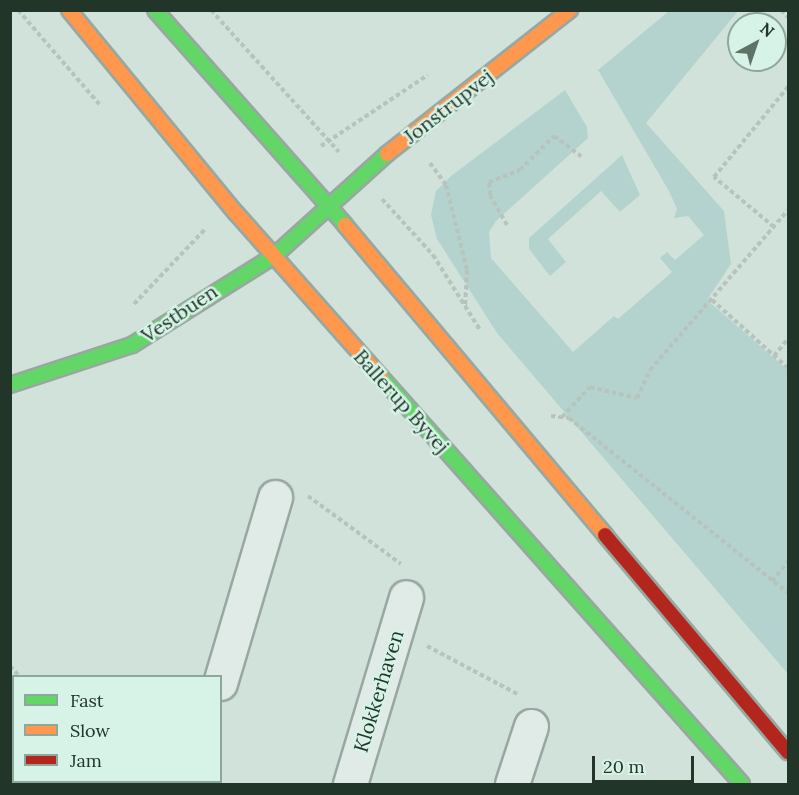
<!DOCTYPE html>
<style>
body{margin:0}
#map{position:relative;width:799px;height:795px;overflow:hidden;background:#d0e2da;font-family:Lora,serif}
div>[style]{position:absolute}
.green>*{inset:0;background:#b4d3cf}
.path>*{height:4px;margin-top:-2px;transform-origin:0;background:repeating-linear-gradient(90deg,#b7c3bd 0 4.5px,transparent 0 7.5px)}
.roads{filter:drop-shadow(2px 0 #98a8a0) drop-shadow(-2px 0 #98a8a0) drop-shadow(0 2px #98a8a0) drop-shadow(0 -2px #98a8a0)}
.street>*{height:33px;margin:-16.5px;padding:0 16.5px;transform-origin:16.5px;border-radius:16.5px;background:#e0eae6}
.fast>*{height:14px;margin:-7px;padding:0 7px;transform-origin:7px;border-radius:7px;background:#63d668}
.slow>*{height:14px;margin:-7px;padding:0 7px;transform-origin:7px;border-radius:7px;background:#ff974d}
.jam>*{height:14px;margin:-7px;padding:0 7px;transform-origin:7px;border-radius:7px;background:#b3261e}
span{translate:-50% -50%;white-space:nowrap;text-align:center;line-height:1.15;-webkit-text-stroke:5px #d7f2e7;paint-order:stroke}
.street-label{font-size:20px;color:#213628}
.frame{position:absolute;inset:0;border:12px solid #213628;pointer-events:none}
.legend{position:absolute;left:12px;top:675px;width:210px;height:108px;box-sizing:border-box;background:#d7f2e7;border:2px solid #8ea79b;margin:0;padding:8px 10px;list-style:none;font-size:18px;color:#213628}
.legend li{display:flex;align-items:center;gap:12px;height:30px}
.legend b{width:30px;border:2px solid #8ea79b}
.north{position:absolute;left:727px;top:12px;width:60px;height:60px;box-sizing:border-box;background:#d7f2e7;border:2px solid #8ea79b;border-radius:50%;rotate:40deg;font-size:16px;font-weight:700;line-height:24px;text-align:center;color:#213628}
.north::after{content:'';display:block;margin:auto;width:21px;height:27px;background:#5e7266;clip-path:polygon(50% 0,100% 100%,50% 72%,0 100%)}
.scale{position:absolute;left:592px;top:756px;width:102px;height:27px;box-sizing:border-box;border:3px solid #213628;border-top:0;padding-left:8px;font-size:18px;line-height:21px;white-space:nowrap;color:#213628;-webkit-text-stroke:4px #d7f2e7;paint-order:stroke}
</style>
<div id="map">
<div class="green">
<i style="clip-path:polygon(669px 11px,738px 11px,646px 123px,724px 211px,731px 264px,707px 300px,788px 370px,788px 674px,497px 333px,437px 239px,431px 215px,436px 191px,451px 176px,565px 90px,587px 127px,588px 138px,496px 221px,489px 232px,491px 258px,573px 352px,614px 316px,618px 319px,672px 272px,660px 258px,667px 252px,675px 260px,704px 235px,688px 216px,674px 218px,677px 209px,669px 191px,598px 70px)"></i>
<i style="clip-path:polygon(622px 155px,640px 195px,620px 212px,601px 191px,548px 239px,566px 262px,550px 276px,529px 249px,529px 238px)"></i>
</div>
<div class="path">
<i style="left:18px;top:10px;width:125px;rotate:49.2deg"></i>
<i style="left:211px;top:10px;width:191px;rotate:48deg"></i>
<i style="left:781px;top:10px;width:10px;rotate:45deg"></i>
<i style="left:321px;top:146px;width:128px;rotate:-33.6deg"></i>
<i style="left:430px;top:163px;width:27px;rotate:54deg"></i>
<i style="left:446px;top:185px;width:88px;rotate:76.1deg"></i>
<i style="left:467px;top:270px;width:35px;rotate:93deg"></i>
<i style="left:382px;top:199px;width:76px;rotate:47.7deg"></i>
<i style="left:433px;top:255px;width:89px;rotate:57.9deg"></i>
<i style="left:507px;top:225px;width:34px;rotate:-120deg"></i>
<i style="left:490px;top:195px;width:13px;rotate:-94deg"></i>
<i style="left:489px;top:182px;width:33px;rotate:-21deg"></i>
<i style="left:520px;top:170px;width:48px;rotate:-45deg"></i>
<i style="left:554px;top:136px;width:34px;rotate:37deg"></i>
<i style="left:774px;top:227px;width:78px;rotate:-140.2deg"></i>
<i style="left:714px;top:177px;width:117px;rotate:-50.6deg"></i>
<i style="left:712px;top:300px;width:102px;rotate:41.8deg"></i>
<i style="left:134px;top:304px;width:105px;rotate:-46.5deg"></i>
<i style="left:774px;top:356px;width:22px;rotate:-51deg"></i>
<i style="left:551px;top:416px;width:18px;rotate:6deg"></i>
<i style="left:569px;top:418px;width:280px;rotate:38.6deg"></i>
<i style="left:562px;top:417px;width:41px;rotate:-47deg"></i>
<i style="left:590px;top:387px;width:48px;rotate:13.2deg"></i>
<i style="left:637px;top:398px;width:31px;rotate:-65deg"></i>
<i style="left:650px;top:370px;width:211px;rotate:-49.2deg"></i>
<i style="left:308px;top:496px;width:115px;rotate:36.2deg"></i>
<i style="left:772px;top:581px;width:26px;rotate:-51deg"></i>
<i style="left:427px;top:646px;width:104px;rotate:28deg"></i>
<i style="left:10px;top:666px;width:13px;rotate:48deg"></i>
</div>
<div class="roads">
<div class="street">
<i style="left:220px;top:683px;width:194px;rotate:-73.5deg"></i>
<i style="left:122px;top:782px;width:3px;rotate:45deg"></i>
<i style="left:187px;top:784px;width:4px;rotate:-34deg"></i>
<i style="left:350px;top:784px;width:195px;rotate:-73.3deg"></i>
<i style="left:512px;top:784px;width:61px;rotate:-71.9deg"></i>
</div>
<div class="fast">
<i style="left:155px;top:10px;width:287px;rotate:48.5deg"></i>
<i style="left:381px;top:377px;width:544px;rotate:48.43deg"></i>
<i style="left:10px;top:385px;width:128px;rotate:-18.2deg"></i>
<i style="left:132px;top:345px;width:168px;rotate:-32.1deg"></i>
<i style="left:274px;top:256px;width:152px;rotate:-42.1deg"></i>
</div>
<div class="slow">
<i style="left:69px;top:10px;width:263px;rotate:50.6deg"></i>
<i style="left:236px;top:213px;width:219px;rotate:48.5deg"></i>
<i style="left:387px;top:154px;width:233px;rotate:-38.2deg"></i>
<i style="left:345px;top:225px;width:405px;rotate:50deg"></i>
</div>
<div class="jam">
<i style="left:605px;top:535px;width:284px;rotate:49.9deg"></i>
</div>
</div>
<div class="street-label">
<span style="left:448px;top:106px;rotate:-38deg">Jonstrupvej</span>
<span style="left:179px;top:313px;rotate:-34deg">Vestbuen</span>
<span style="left:402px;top:401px;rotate:48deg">Ballerup Byvej</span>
<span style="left:378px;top:691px;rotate:-73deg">Klokkerhaven</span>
</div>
<div class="frame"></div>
<ul class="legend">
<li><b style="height:8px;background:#63d668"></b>Fast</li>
<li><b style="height:8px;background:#ff974d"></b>Slow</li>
<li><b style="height:8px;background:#b3261e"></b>Jam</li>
</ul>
<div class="north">N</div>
<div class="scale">20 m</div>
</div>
